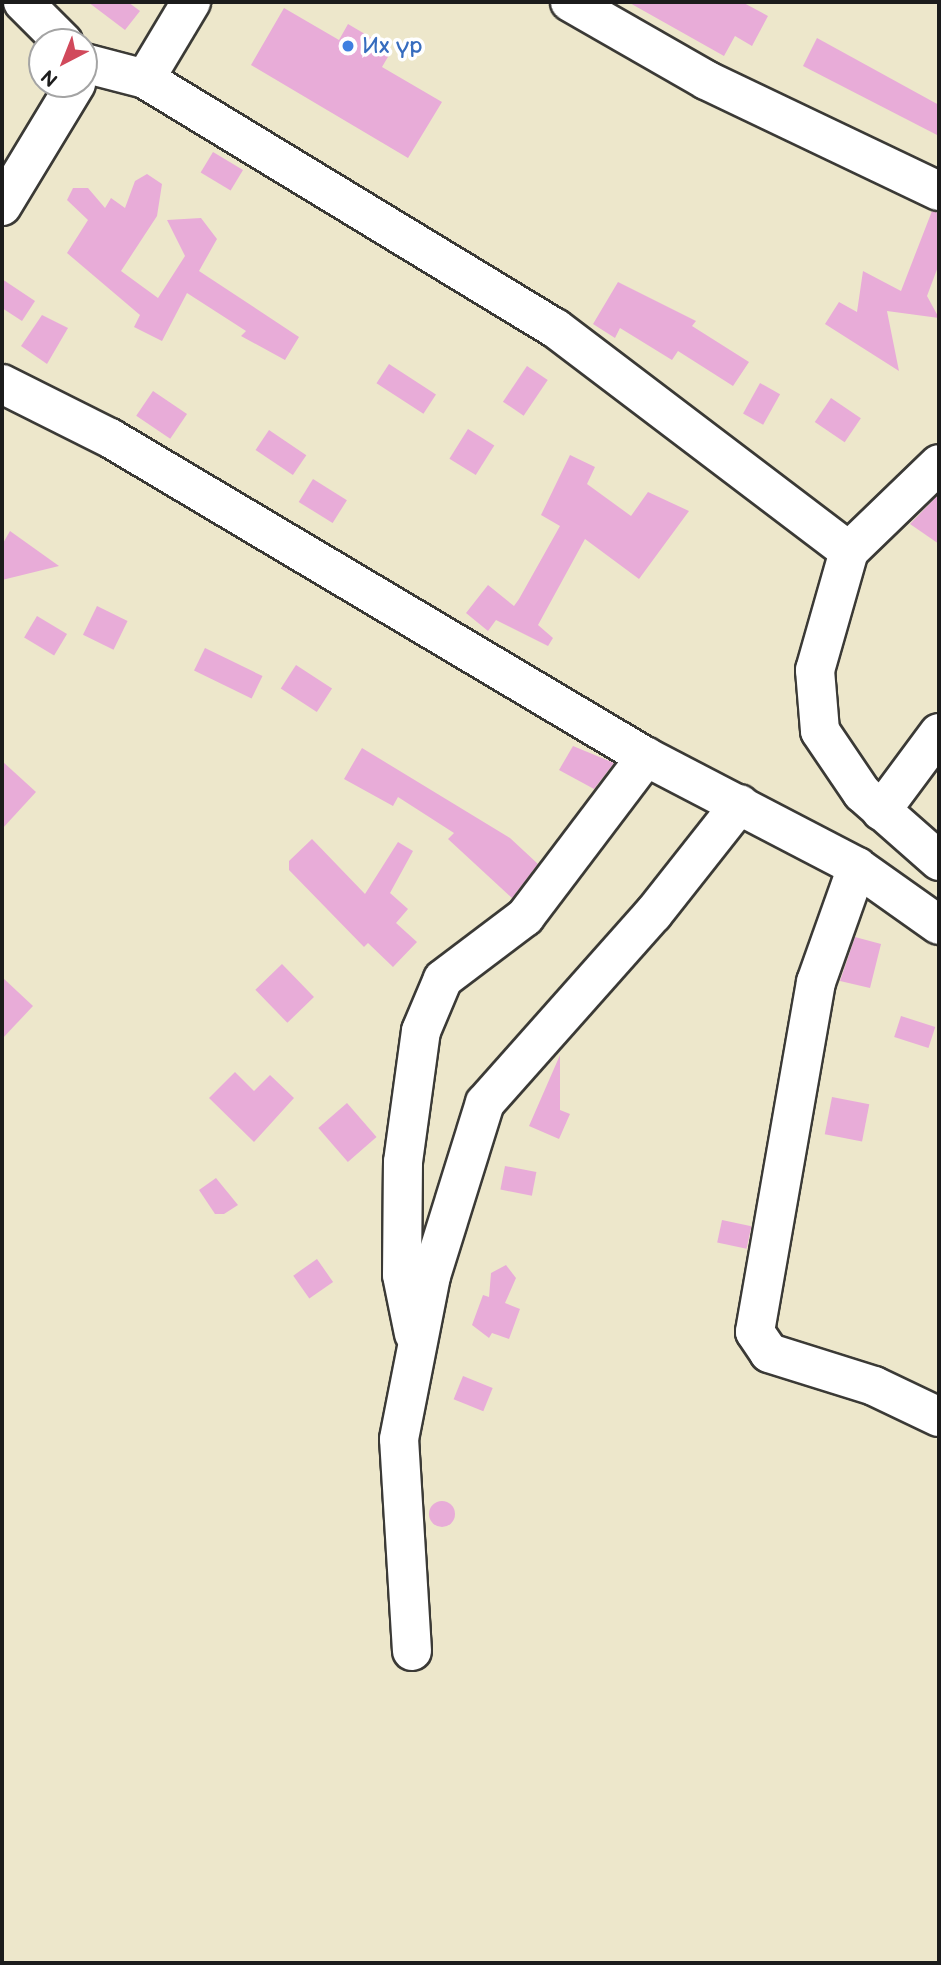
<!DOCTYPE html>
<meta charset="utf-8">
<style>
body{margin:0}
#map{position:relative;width:941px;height:1965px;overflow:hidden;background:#ede7cb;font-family:"Balsamiq Sans",sans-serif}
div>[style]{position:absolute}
.building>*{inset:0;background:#e8acd8;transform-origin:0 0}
.round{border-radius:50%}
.roads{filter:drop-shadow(2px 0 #3b3a36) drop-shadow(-2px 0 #3b3a36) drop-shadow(0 2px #3b3a36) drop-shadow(0 -2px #3b3a36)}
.minor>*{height:38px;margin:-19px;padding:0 19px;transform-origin:19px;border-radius:19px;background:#fff}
.dots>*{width:19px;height:19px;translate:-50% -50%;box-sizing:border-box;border:4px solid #fff;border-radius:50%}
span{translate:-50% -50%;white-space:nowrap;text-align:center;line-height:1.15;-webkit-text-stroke:7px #fff;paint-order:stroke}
.shop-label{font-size:23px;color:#366cbe}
.left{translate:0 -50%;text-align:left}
.frame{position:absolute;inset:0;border:4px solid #1c1c1c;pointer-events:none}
.north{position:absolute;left:28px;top:28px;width:70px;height:70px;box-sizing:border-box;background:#fff;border:2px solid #a4a4a4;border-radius:50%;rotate:222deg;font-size:19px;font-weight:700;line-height:28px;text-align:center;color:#1c1c1c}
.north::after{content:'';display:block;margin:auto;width:24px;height:32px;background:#d1495b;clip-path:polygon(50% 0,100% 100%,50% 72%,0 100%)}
</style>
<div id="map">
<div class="building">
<i style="clip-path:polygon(88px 2px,128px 2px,140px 11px,125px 30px)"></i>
<i style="clip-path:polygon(628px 2px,742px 2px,768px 16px,752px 46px,735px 36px,724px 56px)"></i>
<i style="clip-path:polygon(284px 8px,339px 40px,348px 24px,392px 50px,382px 67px,442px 102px,408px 158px,251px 65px)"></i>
<i style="clip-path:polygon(817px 38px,939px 105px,939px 136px,803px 66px)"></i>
<i style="left:213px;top:152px;width:35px;height:24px;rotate:31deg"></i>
<i style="clip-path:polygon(147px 174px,162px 184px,157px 216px,121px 271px,158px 298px,185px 256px,167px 220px,201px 218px,217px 239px,199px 271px,299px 337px,285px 360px,241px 336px,246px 331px,187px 293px,162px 341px,134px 327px,140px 315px,67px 253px,88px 220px,67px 200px,73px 188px,88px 188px,105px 208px,111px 198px,125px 208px,135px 181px)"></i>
<i style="clip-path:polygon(932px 211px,939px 213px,939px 264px,927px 296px,939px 318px,887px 311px,899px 371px,825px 324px,839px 302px,857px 312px,863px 271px,901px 291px)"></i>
<i style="clip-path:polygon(2px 279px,35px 301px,22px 321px,2px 308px)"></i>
<i style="clip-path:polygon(618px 282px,696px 321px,692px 326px,749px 362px,733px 386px,678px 351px,672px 360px,620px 328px,615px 338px,593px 324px)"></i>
<i style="clip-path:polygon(42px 315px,68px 328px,47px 364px,21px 346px)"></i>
<i style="left:389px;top:364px;width:56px;height:23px;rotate:33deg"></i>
<i style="left:527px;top:366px;width:25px;height:43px;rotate:34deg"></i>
<i style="left:760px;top:383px;width:23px;height:35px;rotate:29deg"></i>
<i style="left:153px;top:391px;width:41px;height:30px;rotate:34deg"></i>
<i style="left:831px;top:398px;width:36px;height:29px;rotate:34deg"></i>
<i style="left:468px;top:429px;width:31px;height:35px;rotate:32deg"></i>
<i style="left:269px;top:430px;width:45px;height:24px;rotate:34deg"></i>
<i style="clip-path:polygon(570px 455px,595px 467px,587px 484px,631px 516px,648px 492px,689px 511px,639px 579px,585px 539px,538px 625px,553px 638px,548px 646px,496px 620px,488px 631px,466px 613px,488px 585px,514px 606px,519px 599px,560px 526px,541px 515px)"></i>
<i style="left:313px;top:479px;width:40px;height:27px;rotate:32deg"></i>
<i style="clip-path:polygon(939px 494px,939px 544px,910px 524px)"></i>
<i style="clip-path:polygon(10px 531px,59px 566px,2px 580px,2px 545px)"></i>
<i style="left:97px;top:606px;width:34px;height:32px;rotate:26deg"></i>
<i style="left:37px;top:616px;width:35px;height:25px;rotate:31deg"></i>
<i style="left:205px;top:648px;width:64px;height:25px;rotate:26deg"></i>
<i style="left:296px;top:665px;width:43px;height:28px;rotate:33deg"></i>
<i style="clip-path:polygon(573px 746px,614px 763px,594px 789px,559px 770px)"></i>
<i style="clip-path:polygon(362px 748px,510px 838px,538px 864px,512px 898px,448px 839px,454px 833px,398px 797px,393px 806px,344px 779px)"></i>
<i style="clip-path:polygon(2px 761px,36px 792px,2px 829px)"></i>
<i style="clip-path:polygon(312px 839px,365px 894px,398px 842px,413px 851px,390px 893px,408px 909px,396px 923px,417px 942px,393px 967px,368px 943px,364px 947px,289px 870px,289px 861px)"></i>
<i style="clip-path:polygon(855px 937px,881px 944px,870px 988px,840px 981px)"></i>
<i style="left:282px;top:964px;width:46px;height:37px;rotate:46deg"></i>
<i style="clip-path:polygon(2px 977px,33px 1006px,2px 1039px)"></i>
<i style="left:901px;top:1016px;width:36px;height:22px;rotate:18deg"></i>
<i style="clip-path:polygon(560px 1055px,560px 1110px,570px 1114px,559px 1139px,529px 1126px)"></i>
<i style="clip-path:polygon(235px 1072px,254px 1091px,270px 1075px,294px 1098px,254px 1142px,209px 1098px)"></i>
<i style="left:832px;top:1097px;width:38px;height:38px;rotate:11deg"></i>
<i style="left:347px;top:1103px;width:45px;height:38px;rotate:49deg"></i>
<i style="left:505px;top:1166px;width:32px;height:24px;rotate:11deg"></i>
<i style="clip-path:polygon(216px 1178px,238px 1205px,224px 1214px,215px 1214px,199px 1190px)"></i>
<i style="left:722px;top:1220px;width:30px;height:23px;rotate:12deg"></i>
<i style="left:317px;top:1259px;width:28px;height:29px;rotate:55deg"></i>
<i style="clip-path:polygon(506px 1265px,516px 1278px,505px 1303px,520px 1309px,509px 1339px,492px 1333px,489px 1338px,472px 1325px,483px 1295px,489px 1297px,491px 1273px)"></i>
<i style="left:463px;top:1376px;width:32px;height:25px;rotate:22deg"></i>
<i class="round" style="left:429px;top:1501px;width:26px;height:26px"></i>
</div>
<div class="roads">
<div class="minor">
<i style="left:23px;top:2px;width:57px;rotate:45deg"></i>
<i style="left:570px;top:2px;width:157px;rotate:29.8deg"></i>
<i style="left:706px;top:80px;width:258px;rotate:25.5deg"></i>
<i style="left:84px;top:63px;width:63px;rotate:14.7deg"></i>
<i style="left:145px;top:79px;width:480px;rotate:31.3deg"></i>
<i style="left:555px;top:328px;width:369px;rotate:37.2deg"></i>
<i style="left:849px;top:551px;width:125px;rotate:-44deg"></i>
<i style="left:145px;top:79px;width:90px;rotate:-59.1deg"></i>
<i style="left:2px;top:206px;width:143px;rotate:-58.8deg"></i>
<i style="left:2px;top:384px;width:121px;rotate:26.6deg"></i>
<i style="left:110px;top:438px;width:624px;rotate:30.76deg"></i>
<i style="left:646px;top:757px;width:238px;rotate:27.5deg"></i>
<i style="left:857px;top:867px;width:100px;rotate:35.3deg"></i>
<i style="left:849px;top:551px;width:124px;rotate:105.9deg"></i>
<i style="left:815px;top:670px;width:61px;rotate:85.3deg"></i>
<i style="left:820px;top:731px;width:75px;rotate:55.9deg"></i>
<i style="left:862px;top:793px;width:103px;rotate:41.4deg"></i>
<i style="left:881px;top:811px;width:97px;rotate:-53.4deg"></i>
<i style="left:857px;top:867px;width:122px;rotate:109.6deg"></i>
<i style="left:816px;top:982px;width:355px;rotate:99.9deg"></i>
<i style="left:755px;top:1332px;width:25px;rotate:56deg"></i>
<i style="left:769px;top:1353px;width:110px;rotate:17.4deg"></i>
<i style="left:874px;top:1386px;width:72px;rotate:25.5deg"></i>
<i style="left:414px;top:1334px;width:60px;rotate:-101.5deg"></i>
<i style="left:402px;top:1275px;width:113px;rotate:-89.5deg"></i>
<i style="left:403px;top:1162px;width:132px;rotate:-82.2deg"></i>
<i style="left:421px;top:1031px;width:56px;rotate:-67.1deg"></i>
<i style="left:443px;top:979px;width:103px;rotate:-37.1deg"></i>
<i style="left:525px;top:917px;width:201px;rotate:-52.9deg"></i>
<i style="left:412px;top:1651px;width:212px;rotate:-93.5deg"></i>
<i style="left:399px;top:1439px;width:166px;rotate:-78.9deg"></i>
<i style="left:431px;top:1276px;width:181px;rotate:-72.7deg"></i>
<i style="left:485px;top:1103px;width:253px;rotate:-48.4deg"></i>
<i style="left:653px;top:914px;width:140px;rotate:-51.7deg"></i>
</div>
</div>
<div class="dots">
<i style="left:348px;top:46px;background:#3f7fe0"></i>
</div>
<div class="shop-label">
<span class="left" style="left:362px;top:46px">Их үр</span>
</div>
<div class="frame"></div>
<div class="north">N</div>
</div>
